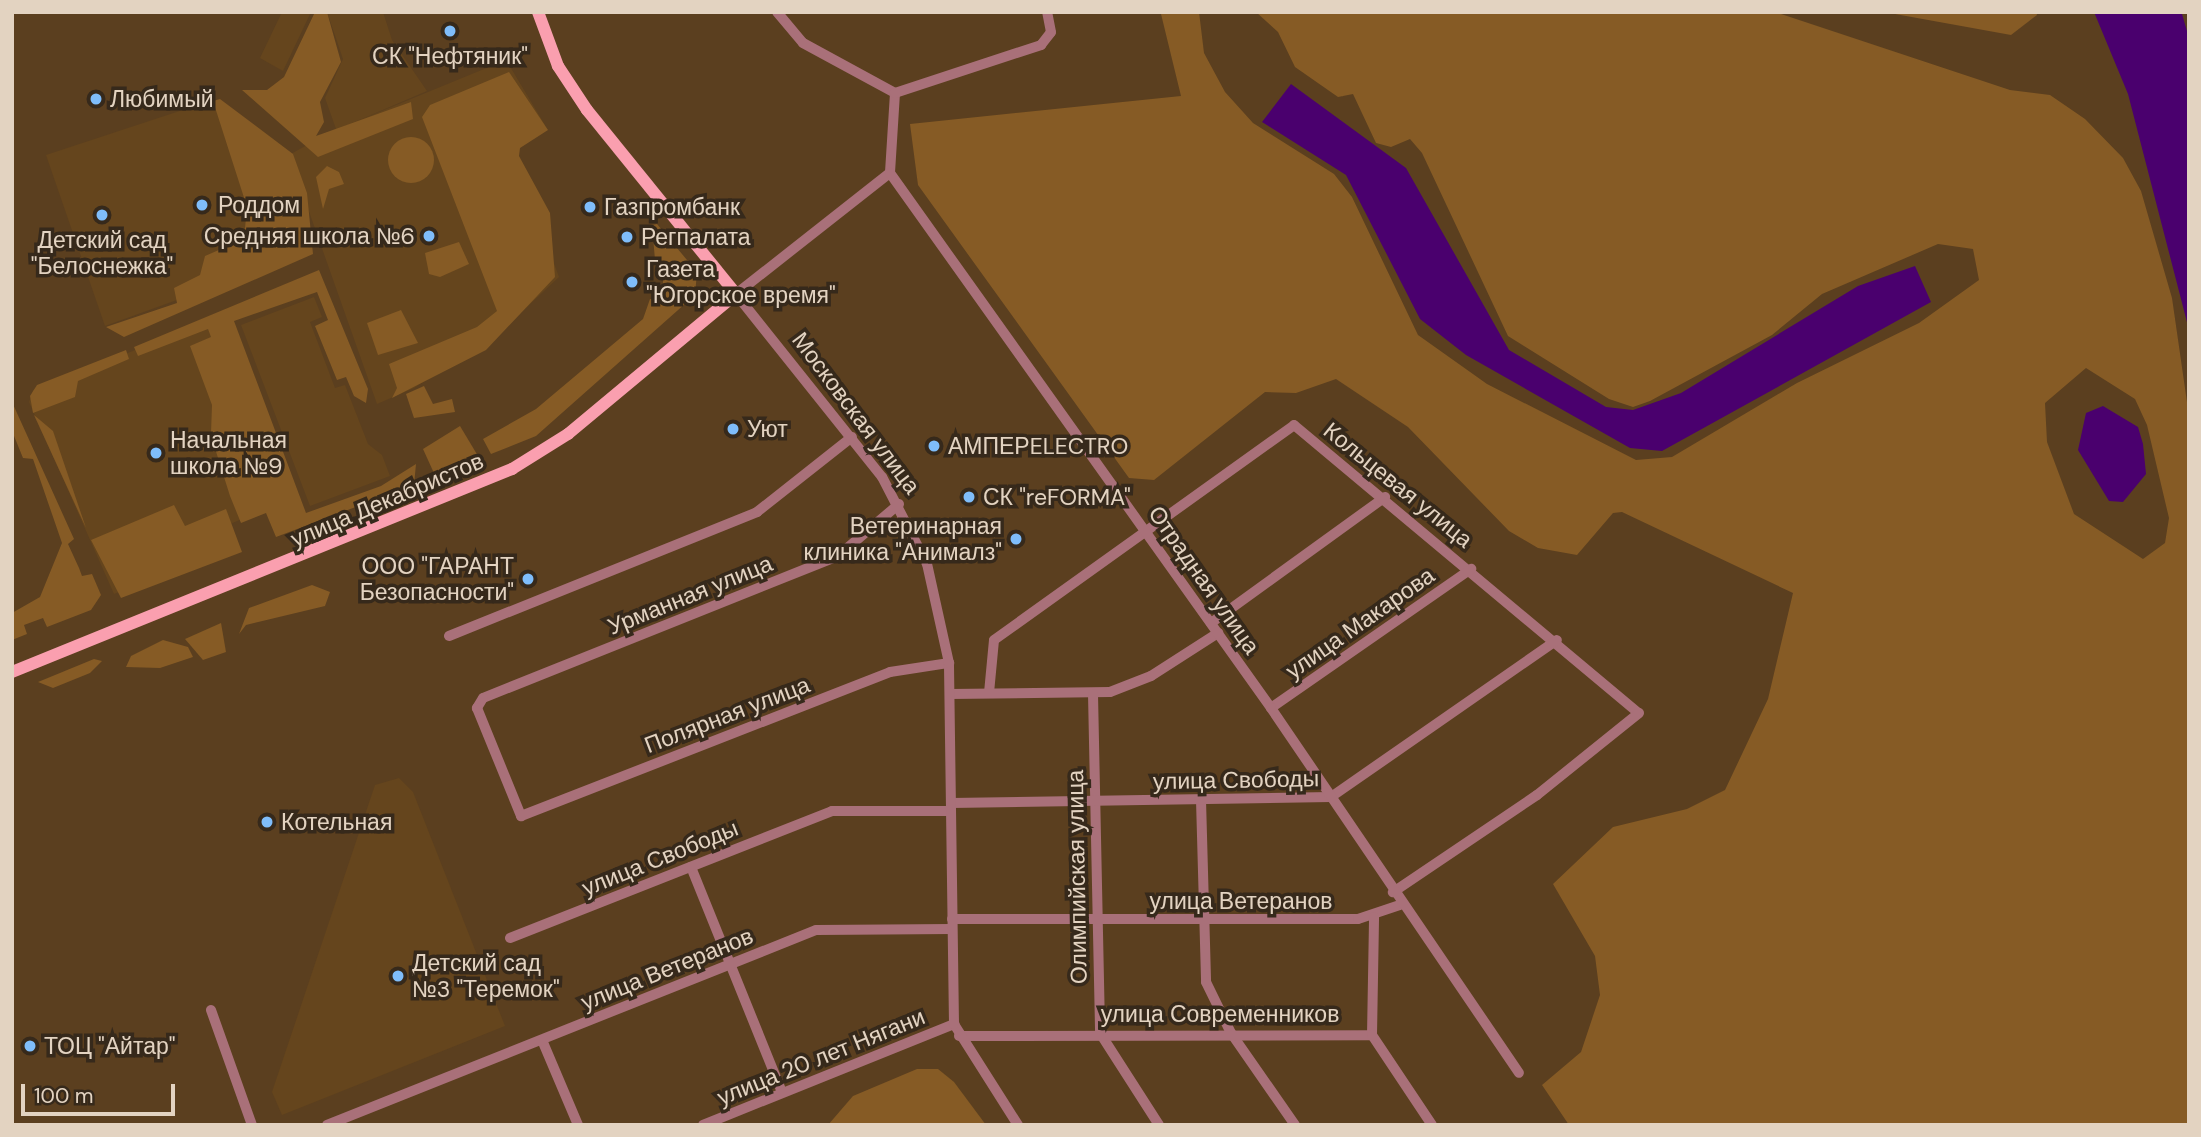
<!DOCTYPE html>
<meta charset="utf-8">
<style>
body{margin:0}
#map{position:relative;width:2201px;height:1137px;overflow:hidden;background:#5b3f1f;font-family:"DM Sans",sans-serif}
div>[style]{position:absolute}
.built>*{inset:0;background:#65451d}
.green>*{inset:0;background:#865b25}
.round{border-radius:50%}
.water>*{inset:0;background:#4a006e}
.minor>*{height:10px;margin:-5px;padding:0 5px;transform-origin:5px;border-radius:5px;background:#a97079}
.major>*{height:12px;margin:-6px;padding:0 6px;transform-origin:6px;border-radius:6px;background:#fa9faf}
.dots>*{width:19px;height:19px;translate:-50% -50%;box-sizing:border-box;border:4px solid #36291b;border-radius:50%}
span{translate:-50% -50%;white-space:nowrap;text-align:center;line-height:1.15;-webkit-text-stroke:7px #36291b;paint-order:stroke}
.poi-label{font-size:23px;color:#e3d3c1}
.left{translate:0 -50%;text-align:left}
.right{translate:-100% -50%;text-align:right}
.street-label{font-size:23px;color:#e3d3c1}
.frame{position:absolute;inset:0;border:14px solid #e3d3c1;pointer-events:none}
.scale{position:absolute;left:21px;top:1084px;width:154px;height:32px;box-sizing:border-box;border:4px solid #e3d3c1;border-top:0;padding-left:9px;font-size:21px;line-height:24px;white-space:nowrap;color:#e3d3c1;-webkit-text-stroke:5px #36291b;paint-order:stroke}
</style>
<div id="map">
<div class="built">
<i style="clip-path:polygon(282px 12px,311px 12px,283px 71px,260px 58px)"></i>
<i style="clip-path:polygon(327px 12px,383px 12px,392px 40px,427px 91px,350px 124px,506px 60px,545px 125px,512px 147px,559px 277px,509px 324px,414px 388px,377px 404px,289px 155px,336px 129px,325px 98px,343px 59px)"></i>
<i style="clip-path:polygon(213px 100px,260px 212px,232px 280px,105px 326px,46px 155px)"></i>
<i style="clip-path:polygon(314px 297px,322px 317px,310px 322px,335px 388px,345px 385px,368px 444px,382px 455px,390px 476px,310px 506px,241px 325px)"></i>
<i style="clip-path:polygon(207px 322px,281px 503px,230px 524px,238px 546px,114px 594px,29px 402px,33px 390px)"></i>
<i style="clip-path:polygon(399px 778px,413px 792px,505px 1026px,282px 1115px,272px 1092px,375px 785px)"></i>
</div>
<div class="green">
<i style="clip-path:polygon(315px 12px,327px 12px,341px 62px,320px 102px,324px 122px,316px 136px,411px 102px,413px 119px,318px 157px,242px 90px,267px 90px,284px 77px)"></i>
<i style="clip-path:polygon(evenodd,1112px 12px,1199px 12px,1204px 53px,1225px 92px,1253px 123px,1334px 174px,1352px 197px,1418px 335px,1487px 384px,1636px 460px,1672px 457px,1797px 383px,1919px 323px,1979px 280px,1973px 249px,1938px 244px,1822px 294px,1772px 335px,1650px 401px,1633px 407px,1609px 399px,1508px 336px,1422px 153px,1410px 139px,1391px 147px,1376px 143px,1353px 94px,1338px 97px,1295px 67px,1278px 32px,1256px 12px,1775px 12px,2010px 90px,2050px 95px,2085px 119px,2123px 158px,2141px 191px,2172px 298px,2189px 416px,2189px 1125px,1569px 1125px,1542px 1085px,1581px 1052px,1600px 995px,1595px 956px,1553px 884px,1613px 827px,1687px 809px,1725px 790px,1768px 699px,1793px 593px,1622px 512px,1613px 513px,1577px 555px,1538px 548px,1509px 531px,1408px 427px,1336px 379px,1296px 393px,1265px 392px,1154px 480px,1129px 478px,918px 185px,910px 124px,1181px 96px,1161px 14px,1112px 12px,2086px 368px,2135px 399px,2147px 425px,2169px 518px,2165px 543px,2143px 559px,2074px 514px,2047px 442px,2045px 403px,2086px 368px)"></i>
<i style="clip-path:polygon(1884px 12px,2036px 12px,2037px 15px,2011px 35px)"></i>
<i style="clip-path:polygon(509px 72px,548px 130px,520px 148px,519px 156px,550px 213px,555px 277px,486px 350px,392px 398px,397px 388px,389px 364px,477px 327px,497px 311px,422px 117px,430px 105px)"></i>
<i style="clip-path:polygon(220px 99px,293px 154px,307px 193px,313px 254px,124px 337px,106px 327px,177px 303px,174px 288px,200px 275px,205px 256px,244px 239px,247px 207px,213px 101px)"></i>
<i class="round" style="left:388px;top:137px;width:46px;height:46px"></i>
<i style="clip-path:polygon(327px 166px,339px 172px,344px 184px,329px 189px,323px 209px,316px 177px)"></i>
<i style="clip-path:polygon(657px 224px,697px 272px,695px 295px,536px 436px,491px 454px,483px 439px,536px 409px,643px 319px,650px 299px,662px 300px,664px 261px,655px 260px,652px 225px)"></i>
<i style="clip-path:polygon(459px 242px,469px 264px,440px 277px,429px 274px,425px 253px)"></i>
<i style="clip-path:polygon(319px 270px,368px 389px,366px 403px,354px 396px,346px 377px,337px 380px,315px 326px,328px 320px,317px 292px,234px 321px,306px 513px,381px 486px,416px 464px,414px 485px,276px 537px,266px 513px,241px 523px,230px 496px,213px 442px,218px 431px,211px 433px,212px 405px,190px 346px,211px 337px,208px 329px,138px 356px,134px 347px)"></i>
<i style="clip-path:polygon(401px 310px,418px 343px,378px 355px,367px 323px)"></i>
<i style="clip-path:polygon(126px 350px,129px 359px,78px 381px,75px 397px,33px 413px,30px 396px,37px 385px)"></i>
<i style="clip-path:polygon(424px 386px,433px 404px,452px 399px,455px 412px,414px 418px,406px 394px)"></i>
<i style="clip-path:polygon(12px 402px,74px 539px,68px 544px,79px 568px,82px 576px,92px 574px,101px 595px,91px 610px,47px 627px,43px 618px,24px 625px,27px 634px,12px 640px,12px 613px,40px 597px,62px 543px,33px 459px,23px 458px,12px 431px)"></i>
<i style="clip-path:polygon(34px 415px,53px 431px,86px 528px)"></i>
<i style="clip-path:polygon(460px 426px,481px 461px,438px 482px,423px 449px)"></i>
<i style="clip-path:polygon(174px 505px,185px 526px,226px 509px,242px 552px,121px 598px,91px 540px)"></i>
<i style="clip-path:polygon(312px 585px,330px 592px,325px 606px,246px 625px,239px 634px,249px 608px)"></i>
<i style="clip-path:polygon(221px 623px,226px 652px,203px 660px,185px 639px)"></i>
<i style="clip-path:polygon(163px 640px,188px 647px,193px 657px,160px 668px,126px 667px,131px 656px)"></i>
<i style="clip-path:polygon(94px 659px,102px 661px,90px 673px,53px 688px,38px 682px)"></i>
<i style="clip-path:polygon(917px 1069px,938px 1069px,954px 1082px,986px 1125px,828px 1125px,853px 1096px)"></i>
</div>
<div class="water">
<i style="clip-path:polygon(2094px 12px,2182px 14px,2189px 38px,2189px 330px,2128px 94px)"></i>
<i style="clip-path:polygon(1291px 84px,1406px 168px,1509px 350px,1606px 407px,1633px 410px,1681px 393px,1858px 286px,1915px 266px,1931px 302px,1662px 451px,1630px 448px,1466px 355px,1420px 319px,1346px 175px,1262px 122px)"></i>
<i style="clip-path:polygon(2103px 406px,2138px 427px,2143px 444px,2146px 474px,2123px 502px,2109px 501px,2078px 450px,2086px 413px)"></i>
</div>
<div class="minor">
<i style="left:777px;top:12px;width:40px;rotate:50deg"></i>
<i style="left:803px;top:43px;width:105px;rotate:28.5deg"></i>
<i style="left:895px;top:93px;width:80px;rotate:93.6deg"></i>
<i style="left:895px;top:93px;width:154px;rotate:-18.2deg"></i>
<i style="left:1041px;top:45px;width:16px;rotate:-52deg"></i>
<i style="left:1051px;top:32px;width:20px;rotate:-101deg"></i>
<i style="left:899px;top:504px;width:80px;rotate:139.6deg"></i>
<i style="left:838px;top:556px;width:382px;rotate:158.2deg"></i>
<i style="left:483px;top:698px;width:12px;rotate:121deg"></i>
<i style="left:477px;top:708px;width:117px;rotate:67.8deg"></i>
<i style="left:521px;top:816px;width:396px;rotate:-21.3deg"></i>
<i style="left:890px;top:672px;width:60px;rotate:-8.7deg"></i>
<i style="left:1211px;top:623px;width:215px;rotate:-35.9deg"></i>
<i style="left:449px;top:636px;width:332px;rotate:-21.9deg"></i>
<i style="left:757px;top:512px;width:121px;rotate:-38.3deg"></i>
<i style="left:989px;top:693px;width:53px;rotate:-84.6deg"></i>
<i style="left:994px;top:640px;width:369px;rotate:-35.6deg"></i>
<i style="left:1294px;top:425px;width:449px;rotate:39.9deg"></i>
<i style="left:1639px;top:713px;width:131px;rotate:141.2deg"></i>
<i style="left:1537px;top:795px;width:174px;rotate:146deg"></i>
<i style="left:950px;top:694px;width:160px;rotate:-0.7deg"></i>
<i style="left:1110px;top:692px;width:44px;rotate:-21.3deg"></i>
<i style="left:1151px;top:676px;width:80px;rotate:-32.7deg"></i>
<i style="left:1093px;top:694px;width:339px;rotate:88.8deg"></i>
<i style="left:1100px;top:1033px;width:109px;rotate:57.3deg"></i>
<i style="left:1271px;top:708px;width:244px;rotate:-34.8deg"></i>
<i style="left:1201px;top:800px;width:182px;rotate:88.4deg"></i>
<i style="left:1206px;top:982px;width:57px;rotate:63.9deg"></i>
<i style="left:1231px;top:1033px;width:112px;rotate:55.2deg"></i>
<i style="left:951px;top:803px;width:380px;rotate:-0.9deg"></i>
<i style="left:1331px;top:797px;width:275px;rotate:-34.8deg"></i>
<i style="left:691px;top:867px;width:243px;rotate:68deg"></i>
<i style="left:952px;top:919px;width:406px"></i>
<i style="left:1358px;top:919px;width:44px;rotate:-18.4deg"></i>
<i style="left:510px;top:938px;width:346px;rotate:-21.5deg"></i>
<i style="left:832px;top:811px;width:119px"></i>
<i style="left:211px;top:1010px;width:122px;rotate:70.4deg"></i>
<i style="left:1372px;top:1035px;width:118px;rotate:-89deg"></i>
<i style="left:959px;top:1036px;width:413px;rotate:-0.1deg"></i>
<i style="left:1372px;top:1035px;width:108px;rotate:56.3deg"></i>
<i style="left:542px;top:1040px;width:92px;rotate:67deg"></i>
<i style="left:327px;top:1125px;width:526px;rotate:-21.74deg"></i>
<i style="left:816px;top:930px;width:136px;rotate:-0.4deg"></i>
<i style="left:703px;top:1125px;width:271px;rotate:-21.9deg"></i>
<i style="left:1018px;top:1125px;width:120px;rotate:-122.4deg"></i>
<i style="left:954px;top:1024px;width:361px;rotate:-90.8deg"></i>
<i style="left:949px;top:663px;width:101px;rotate:-102.5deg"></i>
<i style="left:927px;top:564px;width:98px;rotate:-117.3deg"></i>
<i style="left:882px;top:477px;width:234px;rotate:-128.6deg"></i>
<i style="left:736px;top:294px;width:196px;rotate:-38.2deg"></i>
<i style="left:890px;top:173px;width:657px;rotate:54.54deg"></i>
<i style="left:1271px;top:708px;width:441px;rotate:55.8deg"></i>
</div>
<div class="major">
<i style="left:12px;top:672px;width:540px;rotate:-22.1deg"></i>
<i style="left:512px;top:469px;width:66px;rotate:-32deg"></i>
<i style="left:568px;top:434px;width:219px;rotate:-39.8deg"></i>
<i style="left:736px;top:294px;width:237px;rotate:-129deg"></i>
<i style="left:587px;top:110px;width:53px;rotate:-123.4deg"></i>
<i style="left:558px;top:66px;width:58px;rotate:-110.3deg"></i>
</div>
<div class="dots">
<i style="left:450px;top:31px;background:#7fbdfa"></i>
<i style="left:96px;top:99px;background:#7fbdfa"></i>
<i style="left:202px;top:205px;background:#7fbdfa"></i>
<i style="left:590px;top:207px;background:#7fbdfa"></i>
<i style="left:102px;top:215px;background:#7fbdfa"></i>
<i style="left:429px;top:236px;background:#7fbdfa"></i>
<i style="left:627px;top:237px;background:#7fbdfa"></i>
<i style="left:632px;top:282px;background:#7fbdfa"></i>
<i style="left:733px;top:429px;background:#7fbdfa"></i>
<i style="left:934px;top:446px;background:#7fbdfa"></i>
<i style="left:156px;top:453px;background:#7fbdfa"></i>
<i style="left:969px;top:497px;background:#7fbdfa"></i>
<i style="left:1016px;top:539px;background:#7fbdfa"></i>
<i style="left:528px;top:579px;background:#7fbdfa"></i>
<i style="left:267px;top:822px;background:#7fbdfa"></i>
<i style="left:398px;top:976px;background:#7fbdfa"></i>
<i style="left:30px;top:1046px;background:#7fbdfa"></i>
</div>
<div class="poi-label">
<span style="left:450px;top:56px">СК "Нефтяник"</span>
<span class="left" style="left:110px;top:99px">Любимый</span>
<span class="left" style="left:218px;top:205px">Роддом</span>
<span class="left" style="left:604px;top:207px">Газпромбанк</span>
<span class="right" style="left:415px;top:236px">Средняя школа №6</span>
<span class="left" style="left:641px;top:237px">Регпалата</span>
<span style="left:102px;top:253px">Детский сад<br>"Белоснежка"</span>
<span class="left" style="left:646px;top:282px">Газета<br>"Югорское время"</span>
<span class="left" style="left:747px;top:429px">Уют</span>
<span class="left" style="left:170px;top:453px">Начальная<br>школа №9</span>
<span class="left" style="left:948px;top:446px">АМПЕРELECTRO</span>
<span class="left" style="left:983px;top:497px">СК "reFORMA"</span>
<span class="right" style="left:1002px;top:539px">Ветеринарная<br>клиника "Анималз"</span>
<span class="right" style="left:514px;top:579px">ООО "ГАРАНТ<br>Безопасности"</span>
<span class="left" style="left:281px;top:822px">Котельная</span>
<span class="left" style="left:412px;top:976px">Детский сад<br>№3 "Теремок"</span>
<span class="left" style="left:44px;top:1046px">ТОЦ "Айтар"</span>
</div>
<div class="street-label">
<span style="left:856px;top:413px;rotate:53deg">Московская улица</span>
<span style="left:1398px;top:485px;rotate:39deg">Кольцевая улица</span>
<span style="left:387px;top:500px;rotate:-23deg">улица Декабристов</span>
<span style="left:1204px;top:580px;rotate:55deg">Отрадная улица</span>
<span style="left:690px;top:595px;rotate:-22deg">Урманная улица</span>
<span style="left:1360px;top:623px;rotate:-35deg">улица Макарова</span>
<span style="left:727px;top:715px;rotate:-21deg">Полярная улица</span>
<span style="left:1236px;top:780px;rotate:-1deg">улица Свободы</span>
<span style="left:660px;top:858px;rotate:-22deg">улица Свободы</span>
<span style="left:1077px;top:877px;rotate:-91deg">Олимпийская улица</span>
<span style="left:1241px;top:901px">улица Ветеранов</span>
<span style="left:667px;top:969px;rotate:-22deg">улица Ветеранов</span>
<span style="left:1220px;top:1014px">улица Современников</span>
<span style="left:821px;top:1057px;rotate:-22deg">улица 20 лет Нягани</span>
</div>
<div class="frame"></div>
<div class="scale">100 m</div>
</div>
